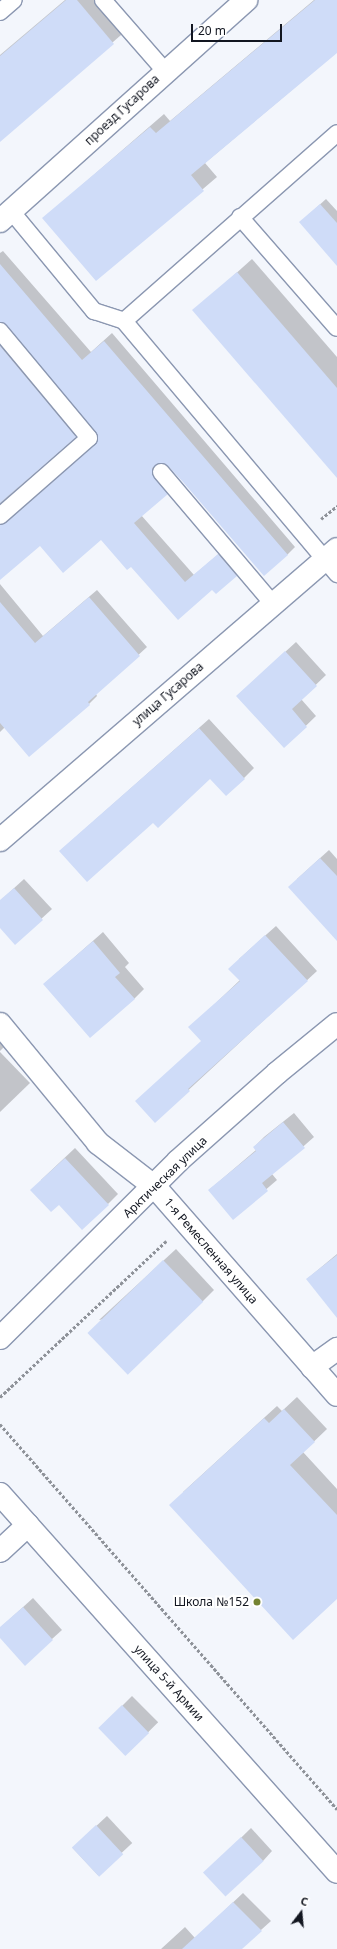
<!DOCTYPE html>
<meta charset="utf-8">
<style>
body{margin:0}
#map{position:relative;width:337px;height:1949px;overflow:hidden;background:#f3f6fc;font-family:"Noto Sans",sans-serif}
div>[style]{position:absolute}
.shadow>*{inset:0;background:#0003;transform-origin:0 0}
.building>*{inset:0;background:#cfdcf8;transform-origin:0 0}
.path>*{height:2.5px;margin-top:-1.25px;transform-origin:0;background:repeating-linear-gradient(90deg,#8e9299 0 3px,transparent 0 5px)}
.roads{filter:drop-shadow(1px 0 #8b97b1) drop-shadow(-1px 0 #8b97b1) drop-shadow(0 1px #8b97b1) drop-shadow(0 -1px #8b97b1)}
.service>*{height:16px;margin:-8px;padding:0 8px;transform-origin:8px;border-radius:8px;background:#fff}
.minor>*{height:22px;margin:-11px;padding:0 11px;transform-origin:11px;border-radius:11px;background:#fff}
.tertiary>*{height:22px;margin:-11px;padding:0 11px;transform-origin:11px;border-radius:11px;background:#fff}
.dots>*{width:11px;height:11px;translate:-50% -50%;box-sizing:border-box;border:2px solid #fff;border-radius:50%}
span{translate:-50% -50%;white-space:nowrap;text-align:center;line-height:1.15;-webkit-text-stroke:4px #fff;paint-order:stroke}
.street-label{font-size:12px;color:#121620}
.poi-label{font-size:12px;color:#121620}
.right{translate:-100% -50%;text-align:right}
.north{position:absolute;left:281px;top:1893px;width:40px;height:40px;-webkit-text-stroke:3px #fff;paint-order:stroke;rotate:16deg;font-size:11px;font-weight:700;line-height:16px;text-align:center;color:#121620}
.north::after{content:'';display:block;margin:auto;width:14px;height:18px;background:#121620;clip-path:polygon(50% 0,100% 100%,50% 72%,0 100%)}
.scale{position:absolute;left:191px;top:24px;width:91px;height:18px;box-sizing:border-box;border:2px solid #121620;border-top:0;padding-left:5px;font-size:12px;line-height:14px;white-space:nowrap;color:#121620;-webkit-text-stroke:3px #fff;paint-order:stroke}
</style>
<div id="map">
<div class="shadow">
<i style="clip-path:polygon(65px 0,103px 0,128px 29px,0 140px,0 55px)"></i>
<i style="clip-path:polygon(314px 0,337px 0,337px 52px,205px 163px,217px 177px,96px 280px,44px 218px,164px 114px,170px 121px)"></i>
<i style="clip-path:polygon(326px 199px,337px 211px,337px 264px,306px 217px)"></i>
<i style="clip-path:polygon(3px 251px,91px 352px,112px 333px,295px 547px,287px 555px,169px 465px,160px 463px,159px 466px,175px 486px,141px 515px,194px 575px,227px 547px,244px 568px,236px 576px,212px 589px,178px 618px,131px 565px,102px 539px,40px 544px,0 579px,0 511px,5px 517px,15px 515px,97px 444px,100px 436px,8px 324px,0 321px,0 253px)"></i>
<i style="clip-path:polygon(252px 259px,337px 357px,337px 457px,194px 311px)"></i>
<i style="clip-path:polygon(0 326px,83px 428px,0 504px)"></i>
<i style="clip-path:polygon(0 584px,43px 636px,97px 590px,147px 647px,96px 694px,97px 696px,89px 704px,5px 727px,0 732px)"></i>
<i style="clip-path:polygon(296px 642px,326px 675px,301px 699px,316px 716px,284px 747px,237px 696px)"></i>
<i style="clip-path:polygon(209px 719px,254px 768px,244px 778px,210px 778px,153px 821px,60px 851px)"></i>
<i style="clip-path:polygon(329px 850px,337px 859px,337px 940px,297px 879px)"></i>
<i style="clip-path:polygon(24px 879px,52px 909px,15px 943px,0 926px,0 901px)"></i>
<i style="clip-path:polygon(276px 926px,317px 971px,155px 1121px,202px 1041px,200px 1018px,240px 980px,239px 959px)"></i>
<i style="clip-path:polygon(103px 932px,129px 963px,125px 967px,144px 989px,134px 999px,44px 984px)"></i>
<i style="clip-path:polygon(0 1040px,5px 1046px,0 1051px)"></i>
<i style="clip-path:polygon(0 1052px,30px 1083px,0 1112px)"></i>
<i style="clip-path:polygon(294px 1113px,314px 1137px,272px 1174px,277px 1180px,233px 1218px,209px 1190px,256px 1150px,254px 1147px,264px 1137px)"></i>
<i style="clip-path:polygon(75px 1148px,118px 1194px,108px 1204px,41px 1180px)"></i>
<i style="clip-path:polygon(176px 1249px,214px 1290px,202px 1302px,99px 1320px)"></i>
<i style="clip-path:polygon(337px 1254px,337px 1312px,307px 1279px)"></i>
<i style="clip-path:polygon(297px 1397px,327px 1429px,303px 1452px,337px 1489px,337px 1598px,183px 1492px,277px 1406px,282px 1411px)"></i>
<i style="clip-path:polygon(33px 1598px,62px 1630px,52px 1639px,0 1637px,0 1628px)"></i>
<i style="left:132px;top:1696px;width:37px;height:45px;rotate:45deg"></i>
<i style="left:107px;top:1816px;width:37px;height:47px;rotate:47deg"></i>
<i style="clip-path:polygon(251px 1828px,272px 1851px,263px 1861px,205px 1873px)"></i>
<i style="clip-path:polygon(243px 1893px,271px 1921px,240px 1949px,161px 1949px,185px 1927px,195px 1938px)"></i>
</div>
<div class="building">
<i style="clip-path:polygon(66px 0,77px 0,114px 44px,0 142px,0 56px)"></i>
<i style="clip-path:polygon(315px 0,337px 0,337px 53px,191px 175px,204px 191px,96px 281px,42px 218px,150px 127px,156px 133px)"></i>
<i style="clip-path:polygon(320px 204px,337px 223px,337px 266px,299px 222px)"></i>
<i style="clip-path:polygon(0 264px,82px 360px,104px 341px,288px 555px,264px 576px,183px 482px,168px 466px,160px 463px,152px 468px,152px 474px,168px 494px,134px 523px,185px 582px,218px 554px,237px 576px,216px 594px,212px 590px,178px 620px,131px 567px,127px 570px,101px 540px,63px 573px,40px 546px,0 580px,0 525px,6px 523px,95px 445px,98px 437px,7px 325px,0 322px)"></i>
<i style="clip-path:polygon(237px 272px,337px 388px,337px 478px,192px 310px)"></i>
<i style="clip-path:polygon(0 346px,76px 437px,0 503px)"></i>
<i style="clip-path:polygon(89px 597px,140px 656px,88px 702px,90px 705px,29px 757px,0 723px,0 602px,35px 643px)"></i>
<i style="clip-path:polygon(285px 651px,317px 686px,292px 709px,307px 727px,284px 748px,236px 696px)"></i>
<i style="clip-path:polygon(199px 728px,245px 779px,226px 796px,210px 779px,158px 828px,153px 823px,87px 882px,59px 851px)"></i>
<i style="clip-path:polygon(320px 858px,337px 876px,337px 941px,288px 887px)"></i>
<i style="clip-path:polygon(14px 888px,43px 920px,15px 945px,0 928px,0 900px)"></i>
<i style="clip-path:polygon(265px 935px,308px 981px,188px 1089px,190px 1091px,155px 1123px,135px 1101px,201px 1041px,188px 1027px,240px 981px,228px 969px)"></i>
<i style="clip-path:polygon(93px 941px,120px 973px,115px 977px,135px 999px,90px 1038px,43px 984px)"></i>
<i style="clip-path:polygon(283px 1122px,305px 1148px,262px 1183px,268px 1191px,233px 1220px,208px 1190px,256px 1151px,253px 1147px)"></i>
<i style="clip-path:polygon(65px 1158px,109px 1205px,82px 1230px,59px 1205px,51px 1212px,30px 1190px)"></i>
<i style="clip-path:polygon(337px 1255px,337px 1318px,306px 1279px)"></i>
<i style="left:163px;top:1260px;width:58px;height:105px;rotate:46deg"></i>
<i style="clip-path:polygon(284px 1409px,315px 1442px,290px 1465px,337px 1515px,337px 1599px,293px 1640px,169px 1505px,264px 1418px,269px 1423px)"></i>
<i style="clip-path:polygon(23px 1607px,53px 1640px,25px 1666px,0 1638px,0 1627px)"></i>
<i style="left:122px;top:1705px;width:39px;height:33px;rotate:46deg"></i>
<i style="left:96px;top:1825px;width:40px;height:33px;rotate:47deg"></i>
<i style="left:241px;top:1837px;width:33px;height:52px;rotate:47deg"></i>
<i style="clip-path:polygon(233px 1902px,262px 1931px,242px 1949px,182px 1949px)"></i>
</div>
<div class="path">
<i style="left:321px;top:519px;width:21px;rotate:-39deg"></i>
<i style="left:0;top:1397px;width:228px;rotate:-43.2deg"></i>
<i style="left:0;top:1424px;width:512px;rotate:48.8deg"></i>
</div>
<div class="roads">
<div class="service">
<i style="left:103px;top:0;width:94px;rotate:48.9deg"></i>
<i style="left:0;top:12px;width:18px;rotate:-41deg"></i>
<i style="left:12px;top:212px;width:129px;rotate:50.4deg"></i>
<i style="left:94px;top:311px;width:32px;rotate:18deg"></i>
<i style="left:124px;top:321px;width:331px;rotate:49.9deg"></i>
<i style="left:240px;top:217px;width:147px;rotate:48.9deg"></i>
<i style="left:124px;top:321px;width:284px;rotate:-41.4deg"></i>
<i style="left:0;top:331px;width:139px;rotate:50.2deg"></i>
<i style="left:89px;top:438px;width:118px;rotate:138.8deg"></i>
<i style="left:161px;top:472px;width:173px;rotate:49.7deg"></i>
</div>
<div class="minor">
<i style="left:0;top:221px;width:331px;rotate:-41.9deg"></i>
<i style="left:0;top:840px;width:445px;rotate:-40.8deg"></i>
<i style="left:0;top:1024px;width:154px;rotate:50.5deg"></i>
<i style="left:98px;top:1143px;width:72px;rotate:37.7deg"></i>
<i style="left:155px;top:1187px;width:276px;rotate:48.8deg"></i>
<i style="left:312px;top:1367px;width:31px;rotate:-36deg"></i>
<i style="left:0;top:1551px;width:38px;rotate:-43deg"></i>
</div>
<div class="tertiary">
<i style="left:0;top:1338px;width:251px;rotate:-44.8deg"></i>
<i style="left:178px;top:1161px;width:132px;rotate:-41.6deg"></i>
<i style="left:277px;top:1073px;width:77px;rotate:-39.2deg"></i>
<i style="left:0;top:1494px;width:506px;rotate:48.28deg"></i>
</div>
</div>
<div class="dots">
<i style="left:257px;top:1602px;background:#748332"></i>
</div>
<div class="street-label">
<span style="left:122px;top:110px;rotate:-43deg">проезд Гусарова</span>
<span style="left:168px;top:694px;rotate:-41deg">улица Гусарова</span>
<span style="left:165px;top:1177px;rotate:-44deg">Арктическая улица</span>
<span style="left:211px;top:1251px;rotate:49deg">1-я Ремесленная улица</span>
<span style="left:169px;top:1683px;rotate:48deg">улица 5-й Армии</span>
</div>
<div class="poi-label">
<span class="right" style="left:249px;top:1602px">Школа №152</span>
</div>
<div class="north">С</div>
<div class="scale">20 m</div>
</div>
